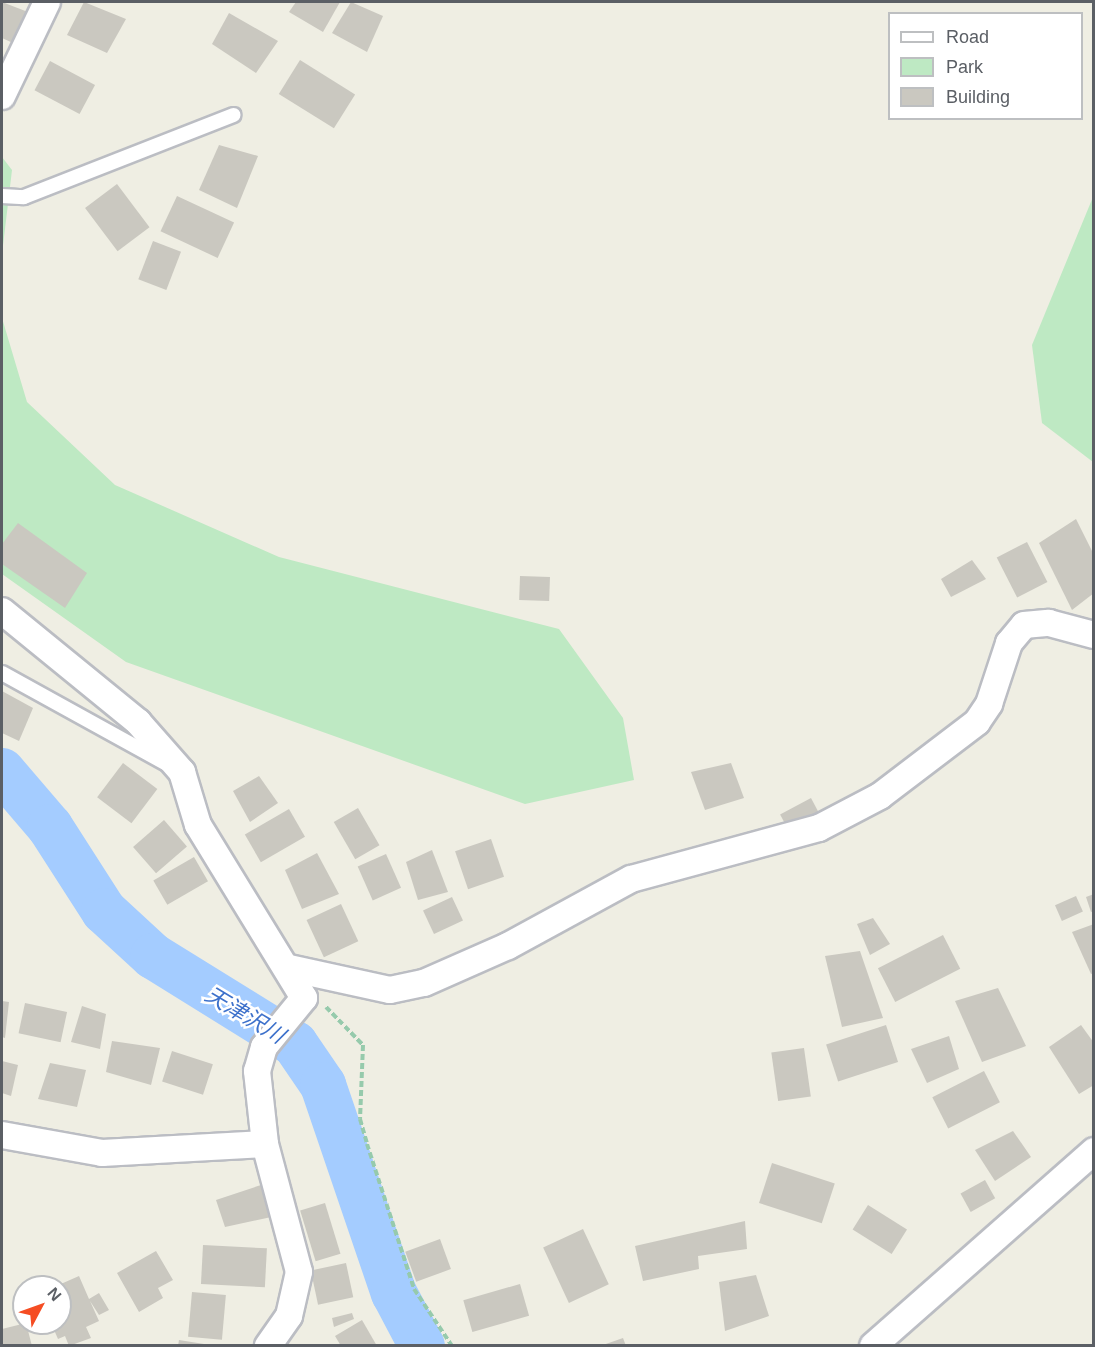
<!DOCTYPE html>
<meta charset="utf-8">
<style>
body{margin:0}
#map{position:relative;width:1095px;height:1347px;overflow:hidden;background:#efeee3;font-family:Arial,"Noto Sans JP",sans-serif}
div>[style]{position:absolute}
.green>*{inset:0;background:#bee9c3}
.river>*{height:46px;margin:-23px;padding:0 23px;transform-origin:23px;border-radius:23px;background:#a4ccff}
.building>*{inset:0;background:#cac8c0;transform-origin:0 0}
.path>*{height:4px;margin-top:-2px;transform-origin:0;background:repeating-linear-gradient(90deg,#96caac 0 6px,transparent 0 9px)}
.roads{filter:drop-shadow(2px 0 #bbbdc3) drop-shadow(-2px 0 #bbbdc3) drop-shadow(0 2px #bbbdc3) drop-shadow(0 -2px #bbbdc3)}
.lane>*{height:14px;margin:-7px;padding:0 7px;transform-origin:7px;border-radius:7px;background:#fff}
.street>*{height:26px;margin:-13px;padding:0 13px;transform-origin:13px;border-radius:13px;background:#fff}
span{translate:-50% -50%;white-space:nowrap;text-align:center;line-height:1.15;-webkit-text-stroke:5px #fff;paint-order:stroke}
.water-label{font-size:22px;color:#3d71cb;font-style:italic}
.frame{position:absolute;inset:0;border:3px solid #5b5f65;pointer-events:none}
.legend{position:absolute;left:888px;top:12px;width:195px;height:108px;box-sizing:border-box;background:#fff;border:2px solid #bdbfc1;margin:0;padding:8px 10px;list-style:none;font-size:18px;color:#5b5f65}
.legend li{display:flex;align-items:center;gap:12px;height:30px}
.legend b{width:30px;border:2px solid #bdbfc1}
.north{position:absolute;left:12px;top:1275px;width:60px;height:60px;box-sizing:border-box;background:#fff;border:2px solid #bdbfc1;border-radius:50%;rotate:49deg;font-size:16px;font-weight:700;line-height:24px;text-align:center;color:#5b5f65}
.north::after{content:'';display:block;margin:auto;width:21px;height:27px;background:#f54d23;clip-path:polygon(50% 0,100% 100%,50% 72%,0 100%)}
</style>
<div id="map">
<div class="green">
<i style="clip-path:polygon(2px 157px,12px 170px,2px 254px)"></i>
<i style="clip-path:polygon(1093px 197px,1093px 462px,1042px 423px,1032px 345px)"></i>
<i style="clip-path:polygon(2px 318px,27px 402px,115px 485px,279px 557px,559px 629px,623px 718px,634px 780px,525px 804px,126px 662px,2px 574px)"></i>
</div>
<div class="river">
<i style="left:2px;top:771px;width:74px;rotate:49.4deg"></i>
<i style="left:50px;top:827px;width:100px;rotate:57.3deg"></i>
<i style="left:104px;top:911px;width:67px;rotate:42.6deg"></i>
<i style="left:153px;top:956px;width:167px;rotate:31.8deg"></i>
<i style="left:295px;top:1044px;width:50px;rotate:55.7deg"></i>
<i style="left:323px;top:1085px;width:220px;rotate:71.2deg"></i>
<i style="left:394px;top:1293px;width:60px;rotate:62.2deg"></i>
</div>
<div class="building">
<i style="clip-path:polygon(2px 2px,28px 12px,13px 43px,2px 38px)"></i>
<i style="clip-path:polygon(84px 2px,126px 19px,107px 53px,67px 35px)"></i>
<i style="clip-path:polygon(296px 2px,340px 2px,323px 32px,289px 12px)"></i>
<i style="clip-path:polygon(351px 2px,383px 16px,367px 52px,332px 33px)"></i>
<i style="clip-path:polygon(229px 13px,278px 41px,256px 73px,212px 44px)"></i>
<i style="left:300px;top:60px;width:65px;height:40px;rotate:32deg"></i>
<i style="left:50px;top:61px;width:51px;height:33px;rotate:28deg"></i>
<i style="clip-path:polygon(219px 145px,258px 156px,237px 208px,199px 190px)"></i>
<i style="left:117px;top:184px;width:54px;height:40px;rotate:53deg"></i>
<i style="left:177px;top:196px;width:63px;height:39px;rotate:25deg"></i>
<i style="left:153px;top:241px;width:30px;height:41px;rotate:21deg"></i>
<i style="clip-path:polygon(1076px 519px,1094px 555px,1094px 593px,1072px 610px,1039px 543px)"></i>
<i style="clip-path:polygon(18px 523px,87px 573px,65px 608px,2px 564px,2px 544px)"></i>
<i style="left:1027px;top:542px;width:45px;height:34px;rotate:63deg"></i>
<i style="clip-path:polygon(972px 560px,986px 579px,951px 597px,941px 579px)"></i>
<i style="left:520px;top:576px;width:30px;height:24px;rotate:2deg"></i>
<i style="clip-path:polygon(2px 691px,33px 708px,19px 741px,2px 733px)"></i>
<i style="left:123px;top:763px;width:43px;height:43px;rotate:37deg"></i>
<i style="clip-path:polygon(731px 763px,744px 798px,705px 810px,691px 772px)"></i>
<i style="clip-path:polygon(259px 776px,278px 803px,250px 822px,233px 791px)"></i>
<i style="left:811px;top:798px;width:24px;height:35px;rotate:62deg"></i>
<i style="left:358px;top:808px;width:43px;height:28px;rotate:60deg"></i>
<i style="left:289px;top:809px;width:32px;height:51px;rotate:60deg"></i>
<i style="left:164px;top:820px;width:35px;height:41px;rotate:49deg"></i>
<i style="left:491px;top:839px;width:40px;height:38px;rotate:71deg"></i>
<i style="clip-path:polygon(432px 850px,448px 892px,418px 900px,406px 862px)"></i>
<i style="clip-path:polygon(317px 853px,339px 894px,302px 909px,285px 870px)"></i>
<i style="left:386px;top:854px;width:37px;height:31px;rotate:66deg"></i>
<i style="left:194px;top:857px;width:28px;height:47px;rotate:60deg"></i>
<i style="clip-path:polygon(1094px 894px,1094px 911px,1091px 912px,1086px 897px)"></i>
<i style="left:1076px;top:896px;width:17px;height:23px;rotate:66deg"></i>
<i style="left:452px;top:897px;width:26px;height:32px;rotate:65deg"></i>
<i style="left:341px;top:904px;width:41px;height:38px;rotate:65deg"></i>
<i style="clip-path:polygon(873px 918px,890px 944px,870px 955px,857px 924px)"></i>
<i style="clip-path:polygon(1094px 924px,1094px 973px,1091px 974px,1072px 932px)"></i>
<i style="left:943px;top:935px;width:38px;height:73px;rotate:63deg"></i>
<i style="clip-path:polygon(860px 951px,883px 1018px,842px 1027px,825px 956px)"></i>
<i style="clip-path:polygon(998px 988px,1026px 1046px,982px 1062px,955px 1001px)"></i>
<i style="clip-path:polygon(2px 1001px,9px 1002px,5px 1038px,2px 1037px)"></i>
<i style="left:25px;top:1003px;width:43px;height:31px;rotate:12deg"></i>
<i style="clip-path:polygon(82px 1006px,106px 1014px,100px 1049px,71px 1042px)"></i>
<i style="left:886px;top:1025px;width:39px;height:63px;rotate:72deg"></i>
<i style="clip-path:polygon(1081px 1025px,1094px 1043px,1094px 1085px,1079px 1094px,1049px 1047px)"></i>
<i style="clip-path:polygon(949px 1036px,959px 1069px,927px 1083px,911px 1049px)"></i>
<i style="clip-path:polygon(112px 1041px,160px 1048px,151px 1085px,106px 1072px)"></i>
<i style="left:804px;top:1048px;width:49px;height:33px;rotate:82deg"></i>
<i style="left:172px;top:1051px;width:43px;height:32px;rotate:18deg"></i>
<i style="clip-path:polygon(2px 1061px,18px 1065px,11px 1096px,2px 1093px)"></i>
<i style="clip-path:polygon(50px 1063px,86px 1070px,77px 1107px,38px 1099px)"></i>
<i style="left:984px;top:1071px;width:35px;height:58px;rotate:63deg"></i>
<i style="clip-path:polygon(1013px 1131px,1031px 1157px,995px 1181px,975px 1150px)"></i>
<i style="left:772px;top:1163px;width:66px;height:42px;rotate:18deg"></i>
<i style="left:985px;top:1180px;width:21px;height:28px;rotate:61deg"></i>
<i style="clip-path:polygon(264px 1184px,276px 1216px,225px 1227px,216px 1200px)"></i>
<i style="left:325px;top:1203px;width:53px;height:26px;rotate:73deg"></i>
<i style="left:868px;top:1205px;width:46px;height:29px;rotate:32deg"></i>
<i style="clip-path:polygon(745px 1221px,747px 1249px,698px 1256px,699px 1269px,643px 1281px,635px 1246px)"></i>
<i style="left:583px;top:1229px;width:61px;height:44px;rotate:65deg"></i>
<i style="left:440px;top:1239px;width:32px;height:37px;rotate:70deg"></i>
<i style="left:203px;top:1245px;width:64px;height:39px;rotate:3deg"></i>
<i style="clip-path:polygon(156px 1251px,173px 1280px,158px 1288px,163px 1298px,139px 1312px,117px 1273px)"></i>
<i style="left:346px;top:1263px;width:35px;height:36px;rotate:78deg"></i>
<i style="clip-path:polygon(756px 1275px,769px 1316px,725px 1331px,719px 1282px)"></i>
<i style="clip-path:polygon(79px 1276px,89px 1299px,99px 1293px,109px 1310px,99px 1315px,90px 1301px,99px 1321px,86px 1327px,91px 1338px,69px 1346px,65px 1336px,58px 1339px,51px 1323px,60px 1323px,60px 1287px,54px 1287px)"></i>
<i style="left:520px;top:1284px;width:33px;height:59px;rotate:74deg"></i>
<i style="left:192px;top:1292px;width:34px;height:45px;rotate:5deg"></i>
<i style="clip-path:polygon(352px 1313px,354px 1319px,334px 1327px,332px 1318px)"></i>
<i style="clip-path:polygon(362px 1320px,377px 1346px,341px 1346px,335px 1336px)"></i>
<i style="clip-path:polygon(26px 1323px,32px 1346px,2px 1346px,2px 1329px)"></i>
<i style="clip-path:polygon(623px 1338px,626px 1346px,603px 1346px,603px 1345px)"></i>
<i style="clip-path:polygon(179px 1340px,204px 1344px,204px 1346px,178px 1346px)"></i>
</div>
<div class="path">
<i style="left:326px;top:1007px;width:53px;rotate:45.8deg"></i>
<i style="left:363px;top:1045px;width:74px;rotate:92.3deg"></i>
<i style="left:360px;top:1119px;width:26px;rotate:74deg"></i>
<i style="left:367px;top:1144px;width:152px;rotate:72deg"></i>
<i style="left:414px;top:1289px;width:69px;rotate:56.3deg"></i>
</div>
<div class="roads">
<div class="lane">
<i style="left:2px;top:196px;width:22px;rotate:3deg"></i>
<i style="left:24px;top:197px;width:225px;rotate:-21.4deg"></i>
<i style="left:2px;top:673px;width:186px;rotate:28.9deg"></i>
</div>
<div class="street">
<i style="left:2px;top:96px;width:104px;rotate:-64.4deg"></i>
<i style="left:2px;top:611px;width:176px;rotate:39.2deg"></i>
<i style="left:138px;top:722px;width:67px;rotate:48.7deg"></i>
<i style="left:182px;top:772px;width:55px;rotate:73.2deg"></i>
<i style="left:198px;top:825px;width:203px;rotate:58.5deg"></i>
<i style="left:304px;top:998px;width:63px;rotate:129.2deg"></i>
<i style="left:264px;top:1047px;width:25px;rotate:106deg"></i>
<i style="left:257px;top:1071px;width:73px;rotate:83.7deg"></i>
<i style="left:265px;top:1144px;width:132px;rotate:75.1deg"></i>
<i style="left:299px;top:1272px;width:45px;rotate:102.8deg"></i>
<i style="left:289px;top:1316px;width:37px;rotate:125deg"></i>
<i style="left:289px;top:968px;width:103px;rotate:12.3deg"></i>
<i style="left:390px;top:990px;width:35px;rotate:-12deg"></i>
<i style="left:424px;top:983px;width:92px;rotate:-23.8deg"></i>
<i style="left:508px;top:946px;width:140px;rotate:-28.6deg"></i>
<i style="left:631px;top:879px;width:195px;rotate:-15.2deg"></i>
<i style="left:819px;top:828px;width:69px;rotate:-27.7deg"></i>
<i style="left:880px;top:796px;width:122px;rotate:-37.3deg"></i>
<i style="left:977px;top:722px;width:22px;rotate:-56deg"></i>
<i style="left:989px;top:704px;width:64px;rotate:-71.8deg"></i>
<i style="left:1009px;top:643px;width:23px;rotate:-50deg"></i>
<i style="left:1024px;top:625px;width:25px;rotate:-5deg"></i>
<i style="left:1049px;top:623px;width:47px;rotate:14.9deg"></i>
<i style="left:2px;top:1135px;width:102px;rotate:10.2deg"></i>
<i style="left:102px;top:1153px;width:163px;rotate:-3.2deg"></i>
<i style="left:873px;top:1346px;width:295px;rotate:-41.4deg"></i>
</div>
</div>
<div class="water-label">
<span style="left:245px;top:1015px;rotate:31deg">天津沢川</span>
</div>
<div class="frame"></div>
<ul class="legend">
<li><b style="height:8px;background:#fff"></b>Road</li>
<li><b style="height:16px;background:#bee9c3"></b>Park</li>
<li><b style="height:16px;background:#cac8c0"></b>Building</li>
</ul>
<div class="north">N</div>
</div>
